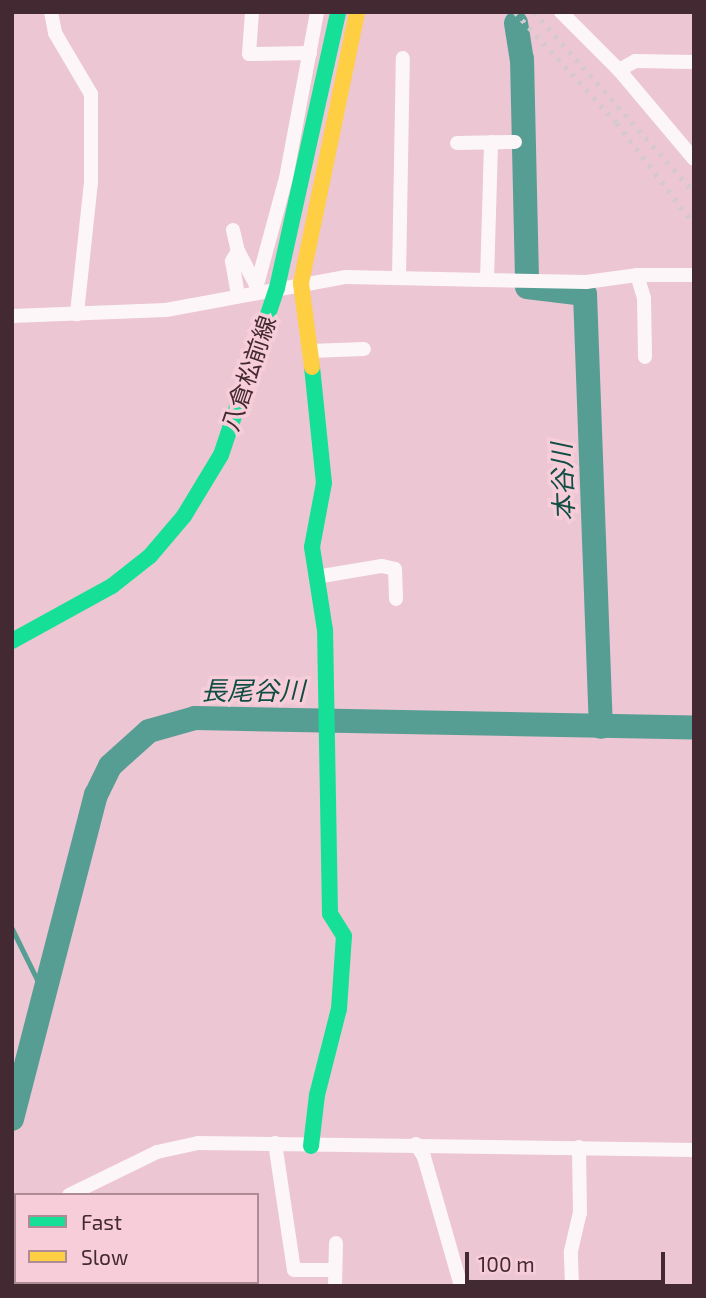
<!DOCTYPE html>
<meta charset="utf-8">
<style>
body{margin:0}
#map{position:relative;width:706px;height:1298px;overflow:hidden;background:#ecc6d2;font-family:"Exo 2","Noto Sans JP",sans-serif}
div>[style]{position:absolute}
.stream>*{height:4.5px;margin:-2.25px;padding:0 2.25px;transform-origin:2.25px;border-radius:2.25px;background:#569e94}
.river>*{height:24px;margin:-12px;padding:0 12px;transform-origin:12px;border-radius:12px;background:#569e94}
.street>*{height:14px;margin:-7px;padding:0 7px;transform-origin:7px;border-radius:7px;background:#fcf6f8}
.fast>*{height:16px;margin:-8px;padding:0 8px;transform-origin:8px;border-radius:8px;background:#16e098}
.slow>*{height:16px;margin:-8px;padding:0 8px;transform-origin:8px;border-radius:8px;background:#ffcf43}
.rail>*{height:4.5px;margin-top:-2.25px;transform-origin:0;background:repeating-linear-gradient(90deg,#d4c9cd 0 3.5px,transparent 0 10.5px)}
span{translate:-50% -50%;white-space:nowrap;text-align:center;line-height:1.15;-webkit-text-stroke:7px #f7cdda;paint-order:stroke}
.street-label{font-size:24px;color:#432931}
.water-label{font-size:26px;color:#104d43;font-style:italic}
.frame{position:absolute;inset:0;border:14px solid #432931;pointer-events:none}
.legend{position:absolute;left:14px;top:1193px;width:245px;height:91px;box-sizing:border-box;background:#f7cdda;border:2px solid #af8b96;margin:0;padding:9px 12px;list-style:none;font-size:21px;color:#432931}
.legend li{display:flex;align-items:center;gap:14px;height:35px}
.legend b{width:35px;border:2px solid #af8b96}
.scale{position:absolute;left:465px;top:1252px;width:200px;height:32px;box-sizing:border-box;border:4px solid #432931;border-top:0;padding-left:9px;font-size:21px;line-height:24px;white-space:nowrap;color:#432931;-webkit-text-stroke:5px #f7cdda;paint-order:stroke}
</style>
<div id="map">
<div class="stream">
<i style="left:12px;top:928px;width:72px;rotate:63.8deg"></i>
</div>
<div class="river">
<i style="left:516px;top:23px;width:36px;rotate:81deg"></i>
<i style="left:522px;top:59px;width:217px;rotate:88.7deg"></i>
<i style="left:527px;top:287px;width:58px;rotate:6.9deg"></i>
<i style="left:585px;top:294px;width:433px;rotate:87.9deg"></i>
<i style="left:12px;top:1119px;width:335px;rotate:-75.5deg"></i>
<i style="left:96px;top:795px;width:32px;rotate:-64deg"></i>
<i style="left:110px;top:766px;width:52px;rotate:-41.9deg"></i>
<i style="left:149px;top:731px;width:48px;rotate:-15.8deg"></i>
<i style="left:195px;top:718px;width:499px;rotate:1.1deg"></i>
<i style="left:12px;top:1263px;width:7px;rotate:56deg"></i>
</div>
<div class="street">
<i style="left:51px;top:12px;width:21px;rotate:79deg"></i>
<i style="left:55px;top:33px;width:71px;rotate:59.5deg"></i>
<i style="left:91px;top:94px;width:88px;rotate:90deg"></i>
<i style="left:91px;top:182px;width:133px;rotate:96.1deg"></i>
<i style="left:252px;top:12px;width:42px;rotate:94.1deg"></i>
<i style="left:249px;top:54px;width:61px;rotate:-0.9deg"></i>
<i style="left:561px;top:12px;width:82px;rotate:45deg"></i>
<i style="left:619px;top:70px;width:18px;rotate:-29deg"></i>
<i style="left:635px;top:61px;width:59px;rotate:1deg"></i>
<i style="left:619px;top:70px;width:116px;rotate:49.9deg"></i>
<i style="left:457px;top:143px;width:58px;rotate:-1deg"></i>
<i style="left:233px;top:230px;width:22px;rotate:77deg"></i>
<i style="left:238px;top:251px;width:12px;rotate:121deg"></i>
<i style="left:232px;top:261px;width:36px;rotate:80deg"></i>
<i style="left:238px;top:251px;width:40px;rotate:62deg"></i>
<i style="left:637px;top:275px;width:24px;rotate:73deg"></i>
<i style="left:644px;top:298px;width:59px;rotate:89deg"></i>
<i style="left:399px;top:277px;width:219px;rotate:-89deg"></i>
<i style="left:487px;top:280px;width:138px;rotate:-88.3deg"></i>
<i style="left:255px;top:292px;width:118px;rotate:-74.8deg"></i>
<i style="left:286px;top:178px;width:169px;rotate:-79.4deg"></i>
<i style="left:12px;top:316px;width:154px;rotate:-2.2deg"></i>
<i style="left:166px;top:310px;width:183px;rotate:-10.4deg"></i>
<i style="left:346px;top:277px;width:240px;rotate:1.2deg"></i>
<i style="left:586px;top:282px;width:51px;rotate:-7.8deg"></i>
<i style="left:637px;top:275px;width:57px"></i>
<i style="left:310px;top:351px;width:54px;rotate:-2.1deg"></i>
<i style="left:316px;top:577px;width:67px;rotate:-9.5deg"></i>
<i style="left:382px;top:566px;width:13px;rotate:13deg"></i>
<i style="left:395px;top:569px;width:30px;rotate:88deg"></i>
<i style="left:275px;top:1143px;width:128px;rotate:81.5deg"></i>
<i style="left:294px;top:1270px;width:41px"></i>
<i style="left:416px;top:1144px;width:15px;rotate:58deg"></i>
<i style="left:424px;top:1157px;width:134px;rotate:74deg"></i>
<i style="left:69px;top:1195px;width:98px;rotate:-26deg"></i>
<i style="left:157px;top:1152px;width:42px;rotate:-12.4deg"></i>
<i style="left:198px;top:1143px;width:496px;rotate:0.8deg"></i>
<i style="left:12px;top:1220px;width:4px;rotate:-27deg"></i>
<i style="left:94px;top:1282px;width:5px;rotate:53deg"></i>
<i style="left:335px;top:1286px;width:43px;rotate:-88.7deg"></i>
<i style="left:572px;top:1286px;width:35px;rotate:-92deg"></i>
<i style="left:571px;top:1251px;width:39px;rotate:-77deg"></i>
<i style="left:580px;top:1213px;width:66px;rotate:-90.9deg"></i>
</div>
<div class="fast">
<i style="left:12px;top:641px;width:114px;rotate:-28.8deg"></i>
<i style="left:112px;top:586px;width:48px;rotate:-38.3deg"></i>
<i style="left:150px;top:556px;width:52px;rotate:-49.6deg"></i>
<i style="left:184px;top:516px;width:71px;rotate:-58.8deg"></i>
<i style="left:221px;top:455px;width:176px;rotate:-71.5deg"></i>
<i style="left:277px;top:288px;width:283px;rotate:-77.5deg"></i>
<i style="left:311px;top:1146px;width:51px;rotate:-83.3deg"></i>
<i style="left:317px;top:1095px;width:89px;rotate:-75.7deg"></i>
<i style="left:339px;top:1009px;width:73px;rotate:-86.1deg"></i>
<i style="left:344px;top:936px;width:26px;rotate:-122deg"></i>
<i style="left:330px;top:914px;width:284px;rotate:-91deg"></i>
<i style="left:325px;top:630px;width:84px;rotate:-98.9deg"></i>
<i style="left:312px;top:547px;width:65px;rotate:-79.4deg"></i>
<i style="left:324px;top:483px;width:117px;rotate:-95.9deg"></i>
</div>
<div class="slow">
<i style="left:312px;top:367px;width:85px;rotate:-97.5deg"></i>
<i style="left:301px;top:283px;width:277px;rotate:-78.3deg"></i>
</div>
<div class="rail">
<i style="left:515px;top:12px;width:151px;rotate:47.4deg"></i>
<i style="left:617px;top:123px;width:127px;rotate:52.7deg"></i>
<i style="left:534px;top:12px;width:241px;rotate:48.4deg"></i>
</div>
<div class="street-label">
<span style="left:248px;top:373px;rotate:-71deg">八倉松前線</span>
</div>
<div class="water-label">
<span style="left:562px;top:482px;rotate:-92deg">本谷川</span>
<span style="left:253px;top:690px">長尾谷川</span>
</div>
<div class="frame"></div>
<ul class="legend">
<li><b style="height:9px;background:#16e098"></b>Fast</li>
<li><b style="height:9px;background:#ffcf43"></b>Slow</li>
</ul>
<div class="scale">100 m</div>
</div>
